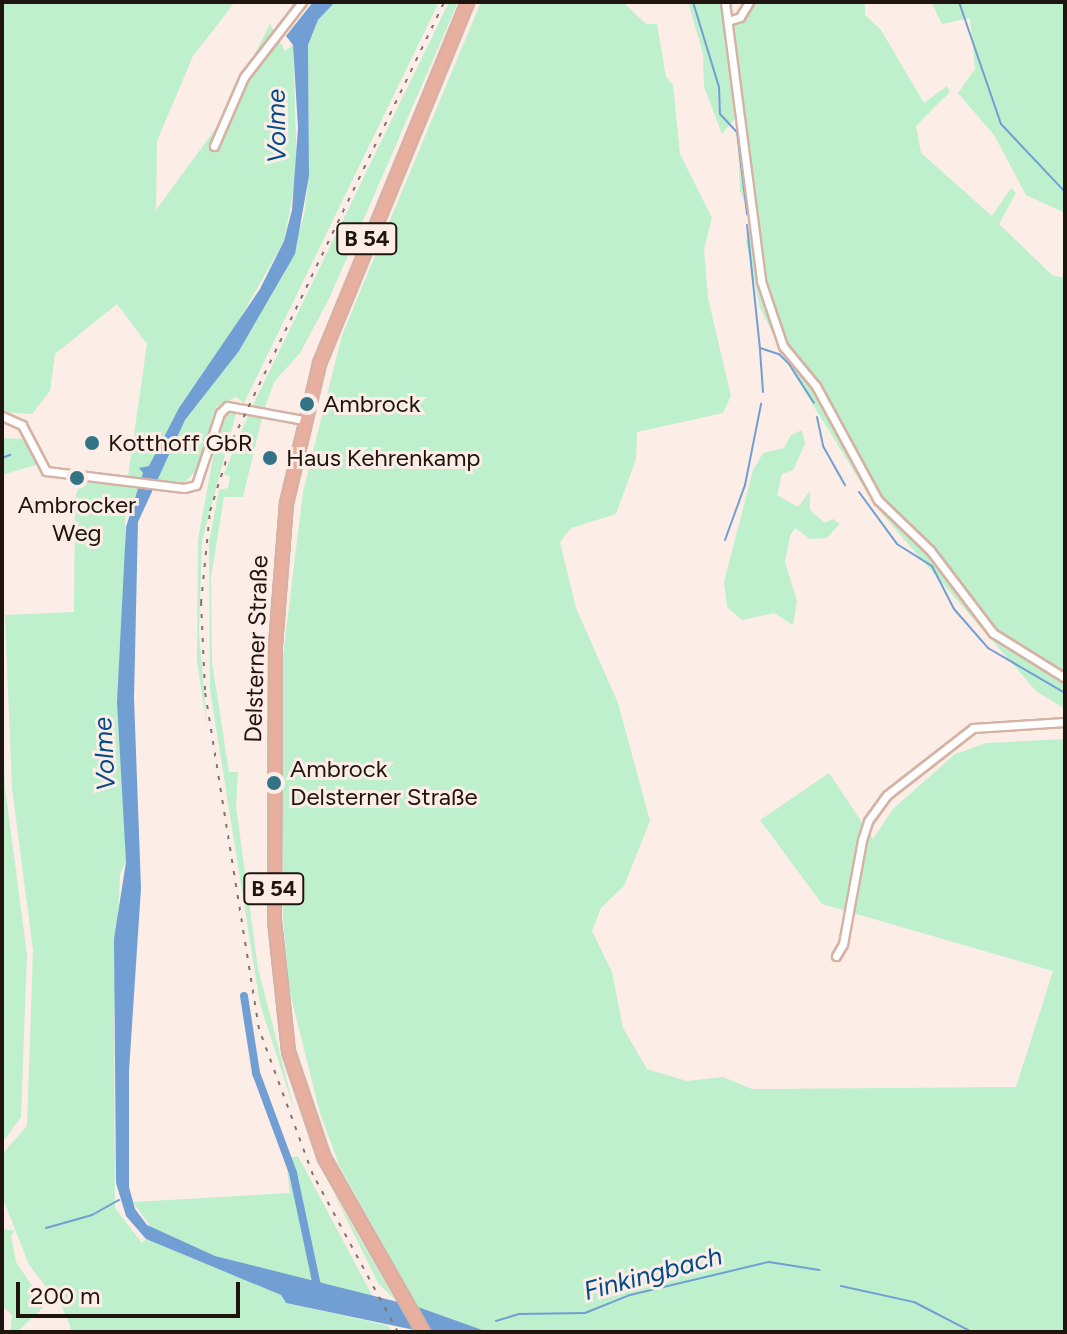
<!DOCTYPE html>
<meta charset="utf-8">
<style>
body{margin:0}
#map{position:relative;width:1067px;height:1334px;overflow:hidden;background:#fcede7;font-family:Figtree,sans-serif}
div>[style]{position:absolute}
.green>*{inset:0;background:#bef0cd}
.water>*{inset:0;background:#719fd3}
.stream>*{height:2px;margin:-1px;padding:0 1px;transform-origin:1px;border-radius:1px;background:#719fd3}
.canal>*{height:8px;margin:-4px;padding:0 4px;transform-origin:4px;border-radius:4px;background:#719fd3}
.roads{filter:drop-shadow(2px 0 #d5b2a4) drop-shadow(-2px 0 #d5b2a4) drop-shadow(0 2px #d5b2a4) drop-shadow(0 -2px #d5b2a4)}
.street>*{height:7px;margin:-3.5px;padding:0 3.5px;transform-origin:3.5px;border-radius:3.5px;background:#fff}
.primary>*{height:11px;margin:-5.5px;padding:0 5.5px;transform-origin:5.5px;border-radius:5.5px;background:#e8af9e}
.rail>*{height:2px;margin-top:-1px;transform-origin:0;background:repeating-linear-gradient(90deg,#80736d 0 4px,transparent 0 12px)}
.dots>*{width:22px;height:22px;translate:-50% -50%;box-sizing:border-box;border:4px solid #fcede7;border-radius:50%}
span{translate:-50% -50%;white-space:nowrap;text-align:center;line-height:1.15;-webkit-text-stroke:6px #fcede7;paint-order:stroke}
.shield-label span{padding:2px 6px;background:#fcede7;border:2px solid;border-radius:6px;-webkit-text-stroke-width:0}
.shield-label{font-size:22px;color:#20140e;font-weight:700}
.poi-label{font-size:24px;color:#20140e}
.left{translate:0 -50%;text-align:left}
.street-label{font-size:24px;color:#20140e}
.water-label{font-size:26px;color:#024b8a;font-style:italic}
.frame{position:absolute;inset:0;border:4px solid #20140e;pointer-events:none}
.scale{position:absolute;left:16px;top:1282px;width:224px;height:36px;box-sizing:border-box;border:4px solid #20140e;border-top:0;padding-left:10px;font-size:24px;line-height:28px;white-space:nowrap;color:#20140e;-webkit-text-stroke:6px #fcede7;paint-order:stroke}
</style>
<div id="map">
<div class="green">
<i style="clip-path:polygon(2px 2px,235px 2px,193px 56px,157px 141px,156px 210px,219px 124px,270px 24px,285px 51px,293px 45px,297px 172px,284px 241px,226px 343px,181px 407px,125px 517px,126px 862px,120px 874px,114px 1016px,115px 1208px,142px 1243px,146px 1239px,281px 1295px,286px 1303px,386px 1325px,394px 1332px,68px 1332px,71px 1328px,62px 1307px,29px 1265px,2px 1196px,2px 1154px,27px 1126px,33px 950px,12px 788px,5px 615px,74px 612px,75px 499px,81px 478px,127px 483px,147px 344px,117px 304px,55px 354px,50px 391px,32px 414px,2px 412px)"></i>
<i style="clip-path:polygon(335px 2px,439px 2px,244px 403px,236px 397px,216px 407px,196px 471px,185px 482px,156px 480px,185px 420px,239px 351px,285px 272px,304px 216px,309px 176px,308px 45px,318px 20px)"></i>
<i style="clip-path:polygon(449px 2px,458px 2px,329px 299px,300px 353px,274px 382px,265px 407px,253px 405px)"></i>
<i style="clip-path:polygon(481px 2px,623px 2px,646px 24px,657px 24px,666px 77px,673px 85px,680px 154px,712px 218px,704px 249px,708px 298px,731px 396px,723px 413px,637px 432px,636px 459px,616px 514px,571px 528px,560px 542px,576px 608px,618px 703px,650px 821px,624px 886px,601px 908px,592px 931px,612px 972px,623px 1028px,647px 1069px,687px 1081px,723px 1077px,752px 1089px,1016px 1087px,1053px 971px,822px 904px,760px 820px,829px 773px,873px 839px,893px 809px,955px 754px,986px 743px,1065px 739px,1065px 1332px,488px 1332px,418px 1307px,339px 1165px,320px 1113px,289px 989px,283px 917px,282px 664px,303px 492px,342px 335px)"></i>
<i style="clip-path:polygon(688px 2px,721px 2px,728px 23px,742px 20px,753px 2px,865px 2px,865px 15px,881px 30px,924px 103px,947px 86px,950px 92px,916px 126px,921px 153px,992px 216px,1011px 188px,1016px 193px,999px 224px,1052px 275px,1065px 278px,1065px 709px,1036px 691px,876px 507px,789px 366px,760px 308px,746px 241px,753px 222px,740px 191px,737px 116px,722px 134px,704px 87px,703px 54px)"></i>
<i style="clip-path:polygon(931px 2px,1065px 2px,1065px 213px,1026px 195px,994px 135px,958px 93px,975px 69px,970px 18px,942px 24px)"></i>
<i style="clip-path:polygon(237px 410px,202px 541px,199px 632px,207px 727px,197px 661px,198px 540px,215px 446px,227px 412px)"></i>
<i style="clip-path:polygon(249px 413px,262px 418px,243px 497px,224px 497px,211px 578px,212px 662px,229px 772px,238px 772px,236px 806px,258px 968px,295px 1112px,260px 1004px,210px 690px,209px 542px,219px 490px,228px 488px,230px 477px,224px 474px)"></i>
<i style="clip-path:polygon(802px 430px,805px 444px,793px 470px,782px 474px,777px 495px,798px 507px,810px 491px,810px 510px,825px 523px,833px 519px,840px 524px,827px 538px,810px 539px,795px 528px,790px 536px,785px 562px,797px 601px,793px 625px,774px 613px,742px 620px,727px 607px,724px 582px,753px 470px,763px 453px,784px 448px,791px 435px)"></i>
<i style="clip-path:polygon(2px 438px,27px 439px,36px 465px,5px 474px,2px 481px)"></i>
<i style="clip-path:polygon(2px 699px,5px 787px,27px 955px,21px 1117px,2px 1143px)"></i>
<i style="clip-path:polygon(298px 1156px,373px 1297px,215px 1256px,153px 1230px,133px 1202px,290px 1193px,286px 1159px)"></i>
<i style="clip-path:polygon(318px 1161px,334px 1193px,395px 1300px,378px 1283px)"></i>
<i style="clip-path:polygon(4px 1229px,15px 1231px,11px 1236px,16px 1262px,41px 1299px,49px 1302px,17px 1332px,10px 1332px,12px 1315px,2px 1306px)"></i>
</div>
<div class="water">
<i style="clip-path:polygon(313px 2px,335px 2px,318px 20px,308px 45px,309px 176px,295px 254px,239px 351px,185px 420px,138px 522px,134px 698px,141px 888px,129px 1071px,129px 1187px,135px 1209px,147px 1225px,215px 1256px,418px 1307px,488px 1332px,424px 1332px,286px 1303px,281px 1295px,146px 1239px,126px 1216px,116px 1183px,114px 939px,126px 862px,117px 702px,126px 527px,143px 473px,139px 468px,149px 466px,179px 408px,260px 289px,284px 241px,292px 210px,298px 128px,293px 45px,286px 36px)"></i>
</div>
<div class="stream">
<i style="left:693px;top:2px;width:89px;rotate:73deg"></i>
<i style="left:719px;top:87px;width:27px;rotate:88deg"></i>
<i style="left:720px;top:114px;width:25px;rotate:47deg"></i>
<i style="left:737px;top:132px;width:83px;rotate:83deg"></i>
<i style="left:959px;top:2px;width:129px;rotate:71deg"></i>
<i style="left:1001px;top:124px;width:93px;rotate:46.7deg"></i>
<i style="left:747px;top:225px;width:124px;rotate:84deg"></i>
<i style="left:760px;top:348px;width:20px;rotate:18deg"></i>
<i style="left:779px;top:354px;width:14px;rotate:45deg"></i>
<i style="left:789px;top:364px;width:46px;rotate:57.3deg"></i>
<i style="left:760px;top:350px;width:42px;rotate:85.9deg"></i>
<i style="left:817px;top:417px;width:30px;rotate:78deg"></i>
<i style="left:823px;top:446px;width:45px;rotate:60.6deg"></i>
<i style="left:2px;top:458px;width:9px;rotate:-21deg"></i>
<i style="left:859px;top:492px;width:64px;rotate:53.8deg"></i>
<i style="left:897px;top:544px;width:41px;rotate:32.2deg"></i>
<i style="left:932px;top:566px;width:48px;rotate:62.9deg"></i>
<i style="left:954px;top:609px;width:52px;rotate:48.9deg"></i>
<i style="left:988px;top:648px;width:89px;rotate:30.3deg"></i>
<i style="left:725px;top:540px;width:59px;rotate:-70deg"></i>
<i style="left:745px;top:485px;width:83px;rotate:-78.8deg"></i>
<i style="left:46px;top:1228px;width:48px;rotate:-15.8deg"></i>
<i style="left:92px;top:1215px;width:31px;rotate:-29deg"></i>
<i style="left:841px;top:1286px;width:75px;rotate:12.4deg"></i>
<i style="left:914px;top:1302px;width:65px;rotate:27.3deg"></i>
<i style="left:496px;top:1321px;width:24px;rotate:-17deg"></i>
<i style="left:519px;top:1314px;width:66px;rotate:-0.9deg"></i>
<i style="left:585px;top:1313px;width:48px;rotate:-21.8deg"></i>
<i style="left:630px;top:1295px;width:143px;rotate:-13.4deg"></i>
<i style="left:769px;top:1262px;width:51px;rotate:9.1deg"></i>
</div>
<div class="canal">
<i style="left:244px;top:996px;width:78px;rotate:81.1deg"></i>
<i style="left:256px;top:1073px;width:107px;rotate:69.7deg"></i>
<i style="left:293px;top:1173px;width:121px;rotate:78deg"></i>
</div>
<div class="roads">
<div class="street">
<i style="left:725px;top:2px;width:281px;rotate:82.6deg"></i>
<i style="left:761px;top:281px;width:69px;rotate:71.3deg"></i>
<i style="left:783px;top:346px;width:52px;rotate:50.5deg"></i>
<i style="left:816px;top:386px;width:130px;rotate:61.5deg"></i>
<i style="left:878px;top:500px;width:72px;rotate:43.9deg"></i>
<i style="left:930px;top:550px;width:104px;rotate:52.8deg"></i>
<i style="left:993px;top:633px;width:85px;rotate:32deg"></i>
<i style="left:731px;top:20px;width:9px;rotate:-18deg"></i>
<i style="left:740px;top:17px;width:17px;rotate:-59deg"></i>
<i style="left:214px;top:146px;width:75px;rotate:-66.5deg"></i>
<i style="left:244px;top:77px;width:95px;rotate:-52.3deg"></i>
<i style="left:2px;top:416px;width:22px;rotate:24deg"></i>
<i style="left:22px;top:425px;width:52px;rotate:62.4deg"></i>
<i style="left:46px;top:471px;width:139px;rotate:7deg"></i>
<i style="left:184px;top:488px;width:12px;rotate:-14deg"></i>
<i style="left:196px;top:485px;width:76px;rotate:-71.6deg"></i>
<i style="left:220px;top:413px;width:10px;rotate:-45deg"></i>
<i style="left:227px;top:406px;width:77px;rotate:10.4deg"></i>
<i style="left:836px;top:956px;width:14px;rotate:-60deg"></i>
<i style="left:843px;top:944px;width:106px;rotate:-79.6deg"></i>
<i style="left:862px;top:840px;width:20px;rotate:-72deg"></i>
<i style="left:868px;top:821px;width:32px;rotate:-54deg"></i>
<i style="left:887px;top:795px;width:109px;rotate:-37.9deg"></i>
<i style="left:973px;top:728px;width:92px;rotate:-3.7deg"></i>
</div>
<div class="primary">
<i style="left:423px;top:1332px;width:200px;rotate:-119.6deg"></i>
<i style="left:324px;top:1158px;width:113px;rotate:-108.6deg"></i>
<i style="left:288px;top:1051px;width:132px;rotate:-96.1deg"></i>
<i style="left:274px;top:920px;width:275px;rotate:-89.8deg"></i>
<i style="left:275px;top:645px;width:142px;rotate:-85.6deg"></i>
<i style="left:286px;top:503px;width:144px;rotate:-76.7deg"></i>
<i style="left:319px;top:363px;width:390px;rotate:-67.7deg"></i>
</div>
</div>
<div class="rail">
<i style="left:398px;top:1332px;width:179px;rotate:-118.4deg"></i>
<i style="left:313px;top:1175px;width:156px;rotate:-110.3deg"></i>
<i style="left:259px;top:1029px;width:343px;rotate:-99.1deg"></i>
<i style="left:205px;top:690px;width:87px;rotate:-92.6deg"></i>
<i style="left:201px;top:603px;width:92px;rotate:-84.4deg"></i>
<i style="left:210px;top:511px;width:76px;rotate:-72.3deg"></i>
<i style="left:233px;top:439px;width:485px;rotate:-64.2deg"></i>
</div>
<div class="dots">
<i style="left:307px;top:404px;background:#327486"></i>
<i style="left:92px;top:443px;background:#327486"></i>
<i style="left:270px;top:458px;background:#327486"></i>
<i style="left:77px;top:478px;background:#327486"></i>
<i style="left:274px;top:783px;background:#327486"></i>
</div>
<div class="shield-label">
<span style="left:367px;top:239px">B 54</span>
<span style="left:274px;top:889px">B 54</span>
</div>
<div class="poi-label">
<span class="left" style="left:323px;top:404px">Ambrock</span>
<span class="left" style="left:108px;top:443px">Kotthoff GbR</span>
<span class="left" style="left:286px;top:458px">Haus Kehrenkamp</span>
<span style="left:77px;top:519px">Ambrocker<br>Weg</span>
<span class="left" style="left:290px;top:783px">Ambrock<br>Delsterner Straße</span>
</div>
<div class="street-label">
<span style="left:256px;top:649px;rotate:-88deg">Delsterner Straße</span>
</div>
<div class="water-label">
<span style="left:277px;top:126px;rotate:-91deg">Volme</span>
<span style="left:105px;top:754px;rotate:-93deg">Volme</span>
<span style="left:653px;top:1274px;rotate:-15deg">Finkingbach</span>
</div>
<div class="frame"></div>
<div class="scale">200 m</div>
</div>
